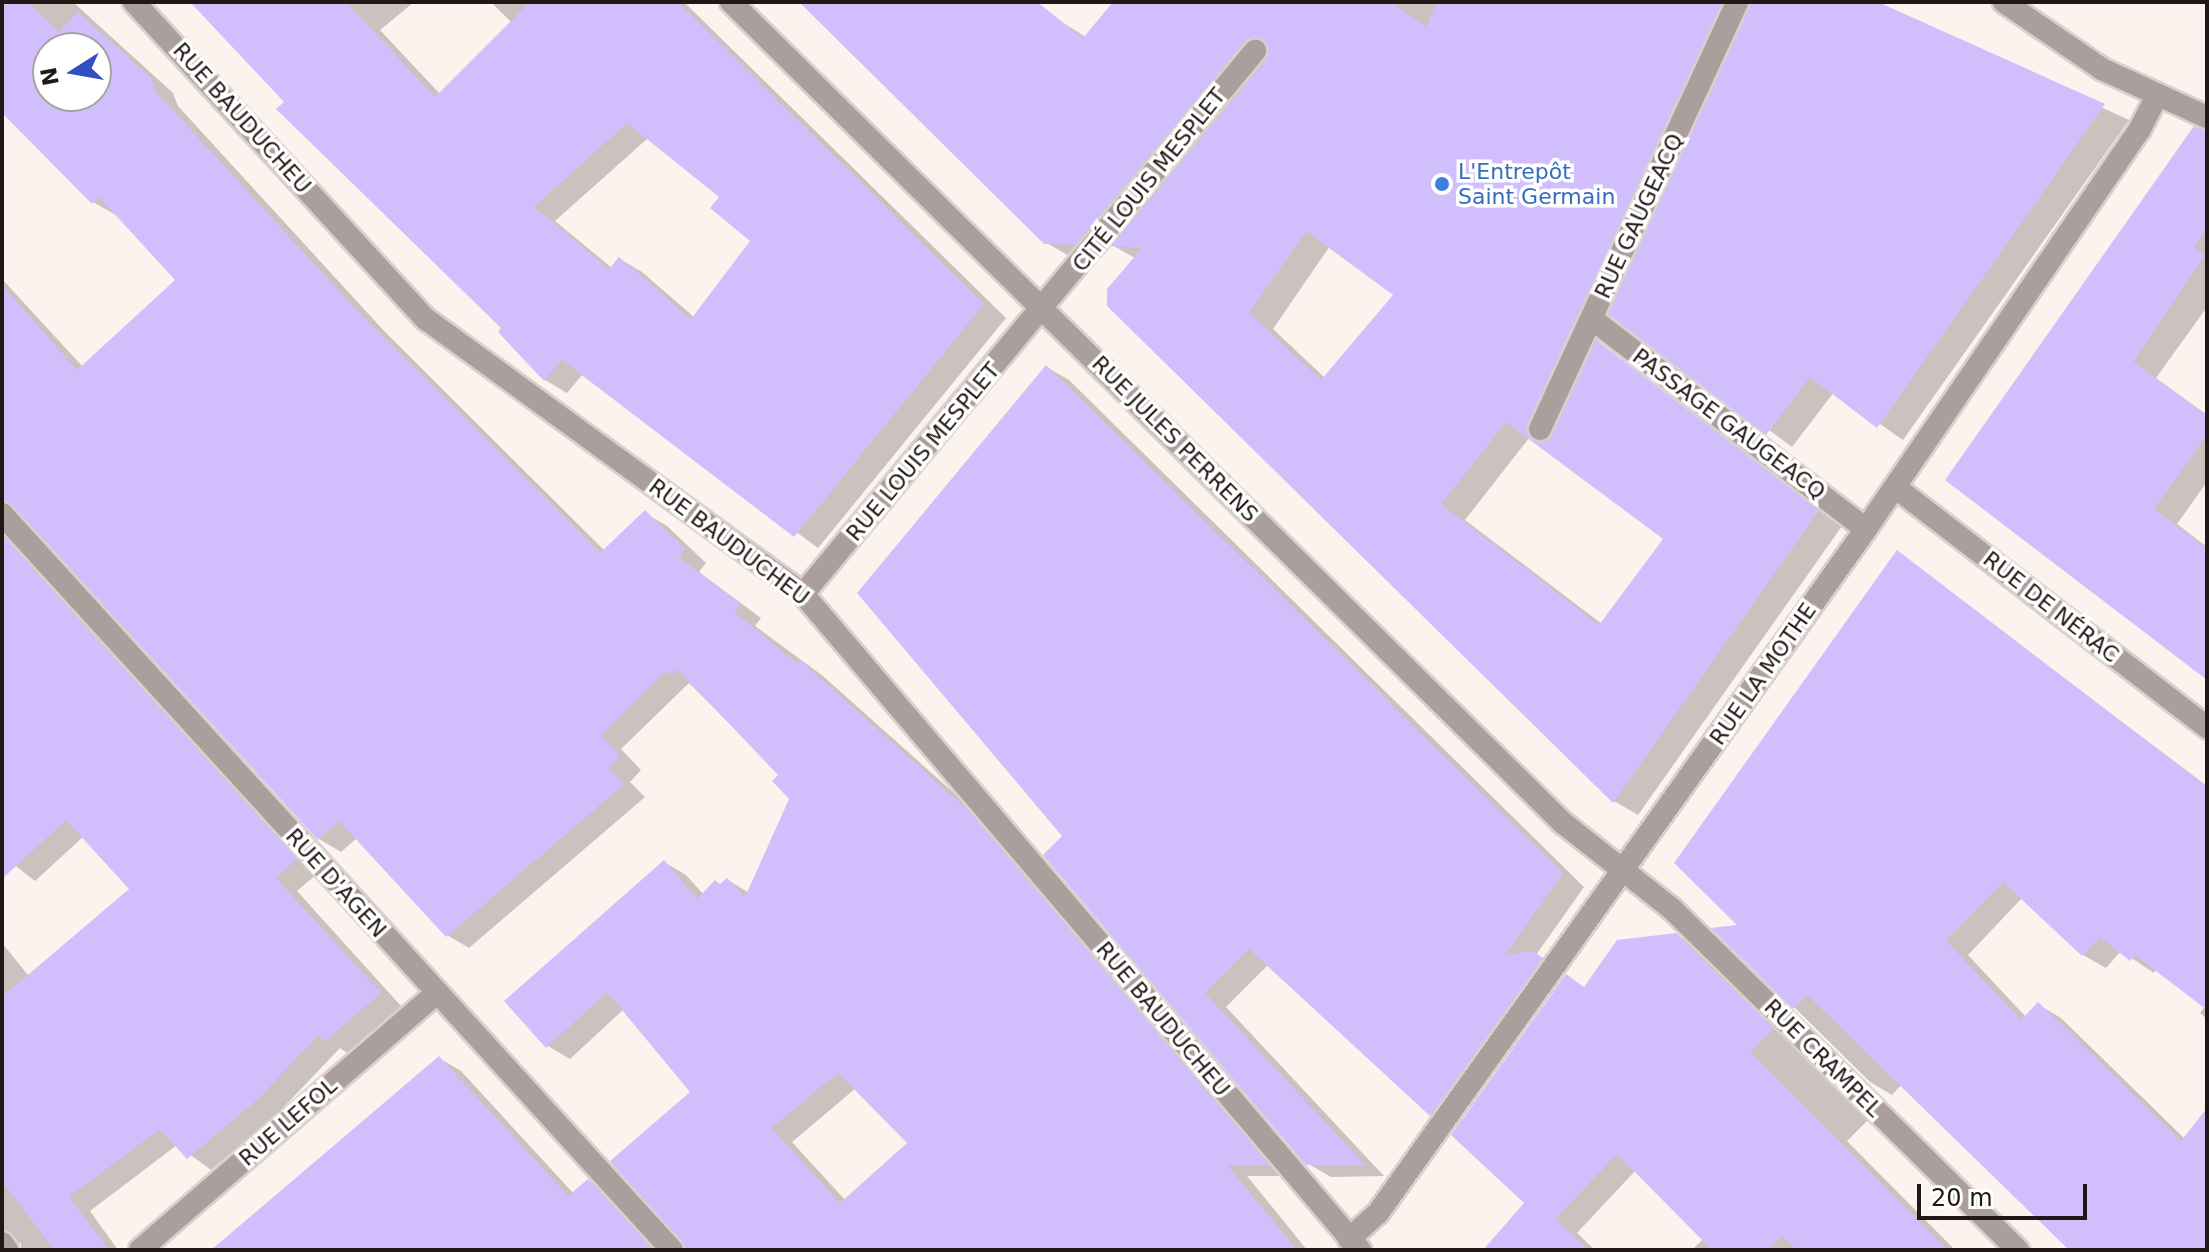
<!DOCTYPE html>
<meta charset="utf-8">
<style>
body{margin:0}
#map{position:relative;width:2209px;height:1252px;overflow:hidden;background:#fdf3ee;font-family:"DejaVu Sans",sans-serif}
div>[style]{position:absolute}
.shadow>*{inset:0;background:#0003}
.building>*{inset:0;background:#d1bffd}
.roads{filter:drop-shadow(2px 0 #dad0cb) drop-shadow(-2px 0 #dad0cb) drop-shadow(0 2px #dad0cb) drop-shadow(0 -2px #dad0cb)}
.minor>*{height:22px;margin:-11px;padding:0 11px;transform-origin:11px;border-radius:11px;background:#ab9f9d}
.tertiary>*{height:22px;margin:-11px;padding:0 11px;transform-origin:11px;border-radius:11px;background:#ab9f9d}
.dots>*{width:22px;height:22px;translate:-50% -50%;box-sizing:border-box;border:4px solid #fff;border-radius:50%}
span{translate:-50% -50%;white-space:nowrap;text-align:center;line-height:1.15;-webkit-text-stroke:7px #fff;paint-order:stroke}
.street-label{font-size:22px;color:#201814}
.shop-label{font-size:22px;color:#366cbe}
.left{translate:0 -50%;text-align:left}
.frame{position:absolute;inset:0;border:4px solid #201814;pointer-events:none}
.north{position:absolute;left:32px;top:32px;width:80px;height:80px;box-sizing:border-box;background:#fff;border:2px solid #a6a3a1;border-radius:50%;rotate:259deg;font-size:22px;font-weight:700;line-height:32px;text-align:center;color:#201814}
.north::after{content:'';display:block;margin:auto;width:28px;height:36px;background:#2f50c1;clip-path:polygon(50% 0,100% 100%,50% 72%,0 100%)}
.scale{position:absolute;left:1917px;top:1184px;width:170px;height:36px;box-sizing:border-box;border:4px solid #201814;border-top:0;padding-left:10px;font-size:24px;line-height:28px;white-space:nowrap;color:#201814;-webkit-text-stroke:6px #fff;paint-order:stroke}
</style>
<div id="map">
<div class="shadow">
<i style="clip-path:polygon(evenodd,2px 2px,73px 2px,173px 93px,178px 106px,385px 332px,605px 551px,645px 513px,667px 526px,706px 563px,699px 572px,761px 618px,755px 626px,823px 676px,992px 827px,1288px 1176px,1247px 1176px,1307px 1250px,684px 1250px,693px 1092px,624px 1009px,570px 1059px,548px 1046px,664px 862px,686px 875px,704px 895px,728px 880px,749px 893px,791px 798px,781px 775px,689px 683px,621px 749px,641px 770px,630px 782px,645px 797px,469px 948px,447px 935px,357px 838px,341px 852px,319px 839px,22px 512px,10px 522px,318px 873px,297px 891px,401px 1006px,347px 1053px,340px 1048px,280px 1111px,211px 1170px,177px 1145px,90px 1211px,118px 1250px,21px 1250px,21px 1243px,2px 1250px,2px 943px,28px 975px,132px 890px,84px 836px,35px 881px,2px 855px,2px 279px,83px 367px,177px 280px,116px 215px,93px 202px,2px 103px,2px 2px,48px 48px,96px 48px,96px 96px,48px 96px,48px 48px,2px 2px,856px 1088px,910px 1143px,846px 1201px,792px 1142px,856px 1088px)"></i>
<i style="clip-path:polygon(evenodd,199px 2px,414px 2px,380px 30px,440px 94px,512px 23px,491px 2px,684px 2px,1006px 318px,818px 548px,583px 374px,567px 393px,545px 380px,503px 328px,286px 102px,199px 2px,648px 138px,721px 197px,753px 240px,695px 318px,642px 272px,620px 259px,612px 268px,555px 221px,648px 138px)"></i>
<i style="clip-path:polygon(evenodd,802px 2px,998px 2px,1052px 16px,1086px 37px,1115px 2px,1873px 2px,2129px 120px,1903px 440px,1834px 392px,1792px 447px,1611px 313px,1598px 343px,1842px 526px,1638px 815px,1614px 801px,1135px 258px,1112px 245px,1101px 258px,1071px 257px,1045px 242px,802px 2px,1330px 246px,1396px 294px,1325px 378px,1273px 329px,1330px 246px,802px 2px,1530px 437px,1666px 538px,1602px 624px,1465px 520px,1530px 437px)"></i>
<i style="clip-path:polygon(2207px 152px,2207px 307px,2156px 378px,2207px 415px,2207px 482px,2177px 524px,2207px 547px,2207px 678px,1948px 479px)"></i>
<i style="clip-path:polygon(1046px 367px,1069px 380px,1584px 887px,1536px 955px,1564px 972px,1454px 1127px,1431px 1114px,1269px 964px,1226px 1007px,1384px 1176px,1331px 1177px,1307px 1163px,1065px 836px)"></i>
<i style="clip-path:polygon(1898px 553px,2207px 786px,2207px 1019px,2200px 1013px,2205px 1006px,2156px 969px,2154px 973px,2121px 951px,2106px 968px,2083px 955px,2023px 897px,1968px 955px,2026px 1017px,2039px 1005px,2061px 1018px,2185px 1139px,2207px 1129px,2207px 1250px,2072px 1250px,1903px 1083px,1892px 1095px,1870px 1082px,1716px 930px,1742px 926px)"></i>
<i style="clip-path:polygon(1676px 935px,1699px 948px,1871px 1117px,1847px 1141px,1955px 1250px,1692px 1250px,1704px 1238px,1636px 1170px,1577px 1233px,1595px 1250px,1486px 1250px,1527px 1202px,1585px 988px)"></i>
<i style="clip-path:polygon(439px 1058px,461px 1071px,574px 1194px,589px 1181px,611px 1194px,662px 1250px,215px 1250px)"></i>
</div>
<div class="building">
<i style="clip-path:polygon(evenodd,2px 2px,27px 2px,59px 32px,78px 12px,151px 78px,156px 92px,363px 317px,600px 553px,645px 510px,685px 549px,679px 558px,741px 604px,734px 612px,798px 664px,801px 661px,970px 812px,1269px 1165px,1227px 1165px,1297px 1250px,686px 1250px,610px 1161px,690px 1092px,607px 992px,546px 1048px,504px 1001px,664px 860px,697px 899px,715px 880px,720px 884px,727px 878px,745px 897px,789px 799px,772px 781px,778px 775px,677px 669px,672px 675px,666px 671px,601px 736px,620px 756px,609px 768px,624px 784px,446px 937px,339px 821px,318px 840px,12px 505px,2px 500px,2px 285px,77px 370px,175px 280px,99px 197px,92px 204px,2px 113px,2px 2px,48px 48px,96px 48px,96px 96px,48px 96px,48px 48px,2px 2px,838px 1073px,907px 1143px,840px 1203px,771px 1128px,838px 1073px)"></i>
<i style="clip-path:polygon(evenodd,190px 2px,346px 2px,435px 97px,530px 2px,678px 2px,984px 304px,794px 537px,562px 360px,544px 381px,498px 332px,501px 328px,276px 109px,284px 102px,190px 2px,627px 123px,719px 197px,710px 208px,750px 241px,691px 319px,619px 257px,609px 269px,534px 207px,627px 123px)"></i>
<i style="clip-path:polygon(evenodd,799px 2px,1037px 2px,1083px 38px,1113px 2px,1391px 2px,1426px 27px,1437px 2px,1722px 2px,1526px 431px,1540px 443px,1552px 436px,1596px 340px,1819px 510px,1613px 803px,1107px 306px,1107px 289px,1142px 248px,1111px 246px,1266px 60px,1264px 41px,1257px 37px,1244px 42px,1075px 245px,1044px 244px,799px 2px,1306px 231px,1393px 295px,1321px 380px,1249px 313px,1306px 231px,799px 2px,1506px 422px,1663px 539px,1599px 625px,1441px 504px,1506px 422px)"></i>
<i style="clip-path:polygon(1751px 2px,1878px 2px,2105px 104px,1877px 428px,1810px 377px,1766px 435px,1608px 314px)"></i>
<i style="clip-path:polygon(2194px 126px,2207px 131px,2207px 228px,2194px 248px,2205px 255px,2133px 362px,2207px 416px,2207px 435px,2154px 509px,2207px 549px,2207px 680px,1945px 480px)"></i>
<i style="clip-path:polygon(1046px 365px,1563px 873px,1505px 955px,1533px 951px,1543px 958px,1430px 1116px,1249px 949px,1205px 993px,1365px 1165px,1306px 1165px,1043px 855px,1062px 836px,857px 593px)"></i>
<i style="clip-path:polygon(2px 535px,297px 859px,276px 878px,381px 993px,324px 1042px,318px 1035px,258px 1099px,187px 1159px,160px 1129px,69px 1197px,109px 1250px,54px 1250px,2px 1181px,2px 997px,129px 889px,66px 820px,2px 879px)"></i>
<i style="clip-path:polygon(1897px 550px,2207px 787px,2207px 1010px,2135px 955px,2130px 961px,2100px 937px,2082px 956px,2003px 882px,1946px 941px,2021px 1020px,2038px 1002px,2181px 1141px,2207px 1108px,2207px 1250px,2069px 1250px,1807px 995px,1793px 1009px,1711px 928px,1737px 925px,1674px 863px)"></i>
<i style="clip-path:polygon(1676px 933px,1773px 1028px,1750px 1052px,1947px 1250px,1797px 1250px,1782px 1236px,1767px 1250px,1712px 1250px,1617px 1154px,1555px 1219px,1588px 1250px,1483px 1250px,1524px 1203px,1451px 1135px,1566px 974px,1584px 987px,1617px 940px)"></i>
<i style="clip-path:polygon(439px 1056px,568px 1196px,588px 1179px,653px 1250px,211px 1250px)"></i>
</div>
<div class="roads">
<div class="minor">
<i style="left:134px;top:2px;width:431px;rotate:47.4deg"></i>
<i style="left:426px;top:319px;width:467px;rotate:36.1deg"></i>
<i style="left:803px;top:594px;width:861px;rotate:49.67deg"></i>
<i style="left:731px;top:2px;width:1169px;rotate:44.62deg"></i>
<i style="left:1563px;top:823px;width:139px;rotate:38.3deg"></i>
<i style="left:1672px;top:909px;width:486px;rotate:44.6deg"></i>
<i style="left:1592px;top:319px;width:345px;rotate:37.5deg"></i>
<i style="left:1540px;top:429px;width:470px;rotate:-65.2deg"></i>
<i style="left:1895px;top:487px;width:394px;rotate:37.6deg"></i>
<i style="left:2px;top:514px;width:995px;rotate:47.69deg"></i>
<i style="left:803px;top:594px;width:707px;rotate:-50.23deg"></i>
<i style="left:1349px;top:1239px;width:39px;rotate:-42deg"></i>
<i style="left:1378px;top:1213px;width:840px;rotate:-54.49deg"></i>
<i style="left:1866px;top:529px;width:485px;rotate:-55.6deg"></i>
<i style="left:2140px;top:129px;width:38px;rotate:-63deg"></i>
<i style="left:140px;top:1250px;width:393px;rotate:-40.9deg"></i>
</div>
<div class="tertiary">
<i style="left:2004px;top:2px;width:119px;rotate:34.4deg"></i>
<i style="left:2102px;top:69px;width:115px;rotate:24.6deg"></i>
<i style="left:2px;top:1243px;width:9px;rotate:54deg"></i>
</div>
</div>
<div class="dots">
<i style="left:1442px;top:184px;background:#3f7fe0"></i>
</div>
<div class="street-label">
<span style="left:242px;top:118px;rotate:48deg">RUE BAUDUCHEU</span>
<span style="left:1149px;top:180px;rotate:-51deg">CITÉ LOUIS MESPLET</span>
<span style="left:1639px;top:216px;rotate:-65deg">RUE GAUGEACQ</span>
<span style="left:1729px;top:424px;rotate:37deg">PASSAGE GAUGEACQ</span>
<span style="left:1175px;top:439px;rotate:45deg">RUE JULES PERRENS</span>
<span style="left:923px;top:452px;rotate:-50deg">RUE LOUIS MESPLET</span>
<span style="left:729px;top:542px;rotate:37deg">RUE BAUDUCHEU</span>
<span style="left:2051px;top:607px;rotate:38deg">RUE DE NÉRAC</span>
<span style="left:1763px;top:674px;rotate:-55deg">RUE LA MOTHE</span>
<span style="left:336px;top:883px;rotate:48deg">RUE D'AGEN</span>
<span style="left:1163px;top:1019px;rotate:50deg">RUE BAUDUCHEU</span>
<span style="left:1823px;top:1058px;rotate:45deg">RUE CRAMPEL</span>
<span style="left:288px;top:1122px;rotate:-41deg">RUE LEFOL</span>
</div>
<div class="shop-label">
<span class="left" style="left:1458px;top:184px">L'Entrepôt<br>Saint Germain</span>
</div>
<div class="frame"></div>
<div class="north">N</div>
<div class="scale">20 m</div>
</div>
